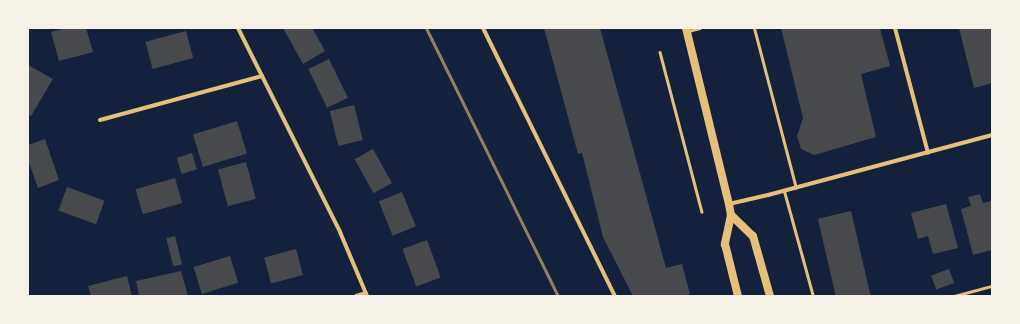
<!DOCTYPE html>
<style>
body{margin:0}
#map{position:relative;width:1020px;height:324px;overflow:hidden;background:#14213d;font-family:"Noto Serif",serif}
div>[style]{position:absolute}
.building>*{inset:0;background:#48494c;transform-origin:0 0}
.path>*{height:2.5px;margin:-1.25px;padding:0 1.25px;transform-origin:1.25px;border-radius:1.25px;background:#e5c07b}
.service>*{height:3px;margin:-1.5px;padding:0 1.5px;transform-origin:1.5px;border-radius:1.5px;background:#e5c07b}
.minor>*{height:4px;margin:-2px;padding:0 2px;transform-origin:2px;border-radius:2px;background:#e5c07b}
.secondary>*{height:8px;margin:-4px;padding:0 4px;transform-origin:4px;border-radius:4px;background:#e5c07b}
.rail>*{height:3px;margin:-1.5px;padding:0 1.5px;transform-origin:1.5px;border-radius:1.5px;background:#918062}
span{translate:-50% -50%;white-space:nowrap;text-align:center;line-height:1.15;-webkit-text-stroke:4px #f6f1e7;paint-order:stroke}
.frame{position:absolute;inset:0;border:29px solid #f6f1e7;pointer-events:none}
</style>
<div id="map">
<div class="building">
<i style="clip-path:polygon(66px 28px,86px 28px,93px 52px,59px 61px,51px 32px)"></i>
<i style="clip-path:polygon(283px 28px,312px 28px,325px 51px,303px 64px)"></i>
<i style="clip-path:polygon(544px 28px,600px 28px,666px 268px,682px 264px,690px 294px,682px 296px,633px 296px,603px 237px,582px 153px,578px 154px)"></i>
<i style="clip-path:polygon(781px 28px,880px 28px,890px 66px,861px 74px,876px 137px,814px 155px,801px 149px,797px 136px,803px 118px)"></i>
<i style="clip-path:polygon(959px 28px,992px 28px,992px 83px,974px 88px)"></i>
<i style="left:186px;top:31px;width:28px;height:42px;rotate:75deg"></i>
<i style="left:329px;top:59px;width:43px;height:23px;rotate:64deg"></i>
<i style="clip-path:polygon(28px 65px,53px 79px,31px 116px,28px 114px)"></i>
<i style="left:354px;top:105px;width:36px;height:25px;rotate:76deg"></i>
<i style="left:237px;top:121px;width:34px;height:46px;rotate:73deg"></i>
<i style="clip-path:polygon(45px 139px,59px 180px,38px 188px,28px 160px,28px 145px)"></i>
<i style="left:373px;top:149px;width:39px;height:21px;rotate:61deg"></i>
<i style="left:192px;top:153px;width:17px;height:16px;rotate:73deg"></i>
<i style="left:246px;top:162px;width:38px;height:29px;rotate:75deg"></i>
<i style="left:175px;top:178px;width:26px;height:41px;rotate:74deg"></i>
<i style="left:67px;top:187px;width:40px;height:25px;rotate:20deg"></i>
<i style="left:402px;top:192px;width:37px;height:25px;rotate:68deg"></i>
<i style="clip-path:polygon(980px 194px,983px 203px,992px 201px,992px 250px,973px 255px,961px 209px,971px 206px,968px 197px)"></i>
<i style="clip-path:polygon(946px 204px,958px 248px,933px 254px,928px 236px,918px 239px,911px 213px)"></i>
<i style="left:851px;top:211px;width:87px;height:34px;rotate:77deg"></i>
<i style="left:175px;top:236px;width:29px;height:9px;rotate:76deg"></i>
<i style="left:427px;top:240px;width:40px;height:26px;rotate:70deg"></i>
<i style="left:296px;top:249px;width:27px;height:33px;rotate:75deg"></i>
<i style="left:230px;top:256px;width:28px;height:38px;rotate:73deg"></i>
<i style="left:949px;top:269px;width:15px;height:19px;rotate:70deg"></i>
<i style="clip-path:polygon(181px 271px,188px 296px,139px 296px,136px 281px)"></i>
<i style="clip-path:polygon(127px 276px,132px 296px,91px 296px,88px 286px)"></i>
</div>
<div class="path">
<i style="left:660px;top:52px;width:165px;rotate:75.3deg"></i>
</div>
<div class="service">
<i style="left:754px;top:28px;width:165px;rotate:75.3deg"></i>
<i style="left:688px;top:31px;width:12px;rotate:-14deg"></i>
<i style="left:784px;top:191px;width:109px;rotate:74.6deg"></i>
<i style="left:954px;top:296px;width:39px;rotate:-15deg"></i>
</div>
<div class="minor">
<i style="left:238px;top:28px;width:228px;rotate:63.4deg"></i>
<i style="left:340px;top:232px;width:69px;rotate:67.1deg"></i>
<i style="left:483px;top:28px;width:299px;rotate:63.8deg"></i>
<i style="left:895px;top:28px;width:129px;rotate:75.2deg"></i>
<i style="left:100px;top:120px;width:168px;rotate:-15.2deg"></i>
<i style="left:729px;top:204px;width:40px;rotate:-13deg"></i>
<i style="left:768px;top:195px;width:232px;rotate:-15deg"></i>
<i style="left:356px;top:296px;width:10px;rotate:-17deg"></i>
</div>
<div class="secondary">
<i style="left:686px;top:28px;width:181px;rotate:76.3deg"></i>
<i style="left:729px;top:204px;width:11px;rotate:80deg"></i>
<i style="left:731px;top:215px;width:30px;rotate:102deg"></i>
<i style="left:725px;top:244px;width:54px;rotate:76deg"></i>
<i style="left:731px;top:215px;width:30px;rotate:44deg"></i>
<i style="left:753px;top:236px;width:62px;rotate:74.2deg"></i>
</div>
<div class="rail">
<i style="left:426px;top:28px;width:299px;rotate:63.8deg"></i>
</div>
<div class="frame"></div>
</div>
